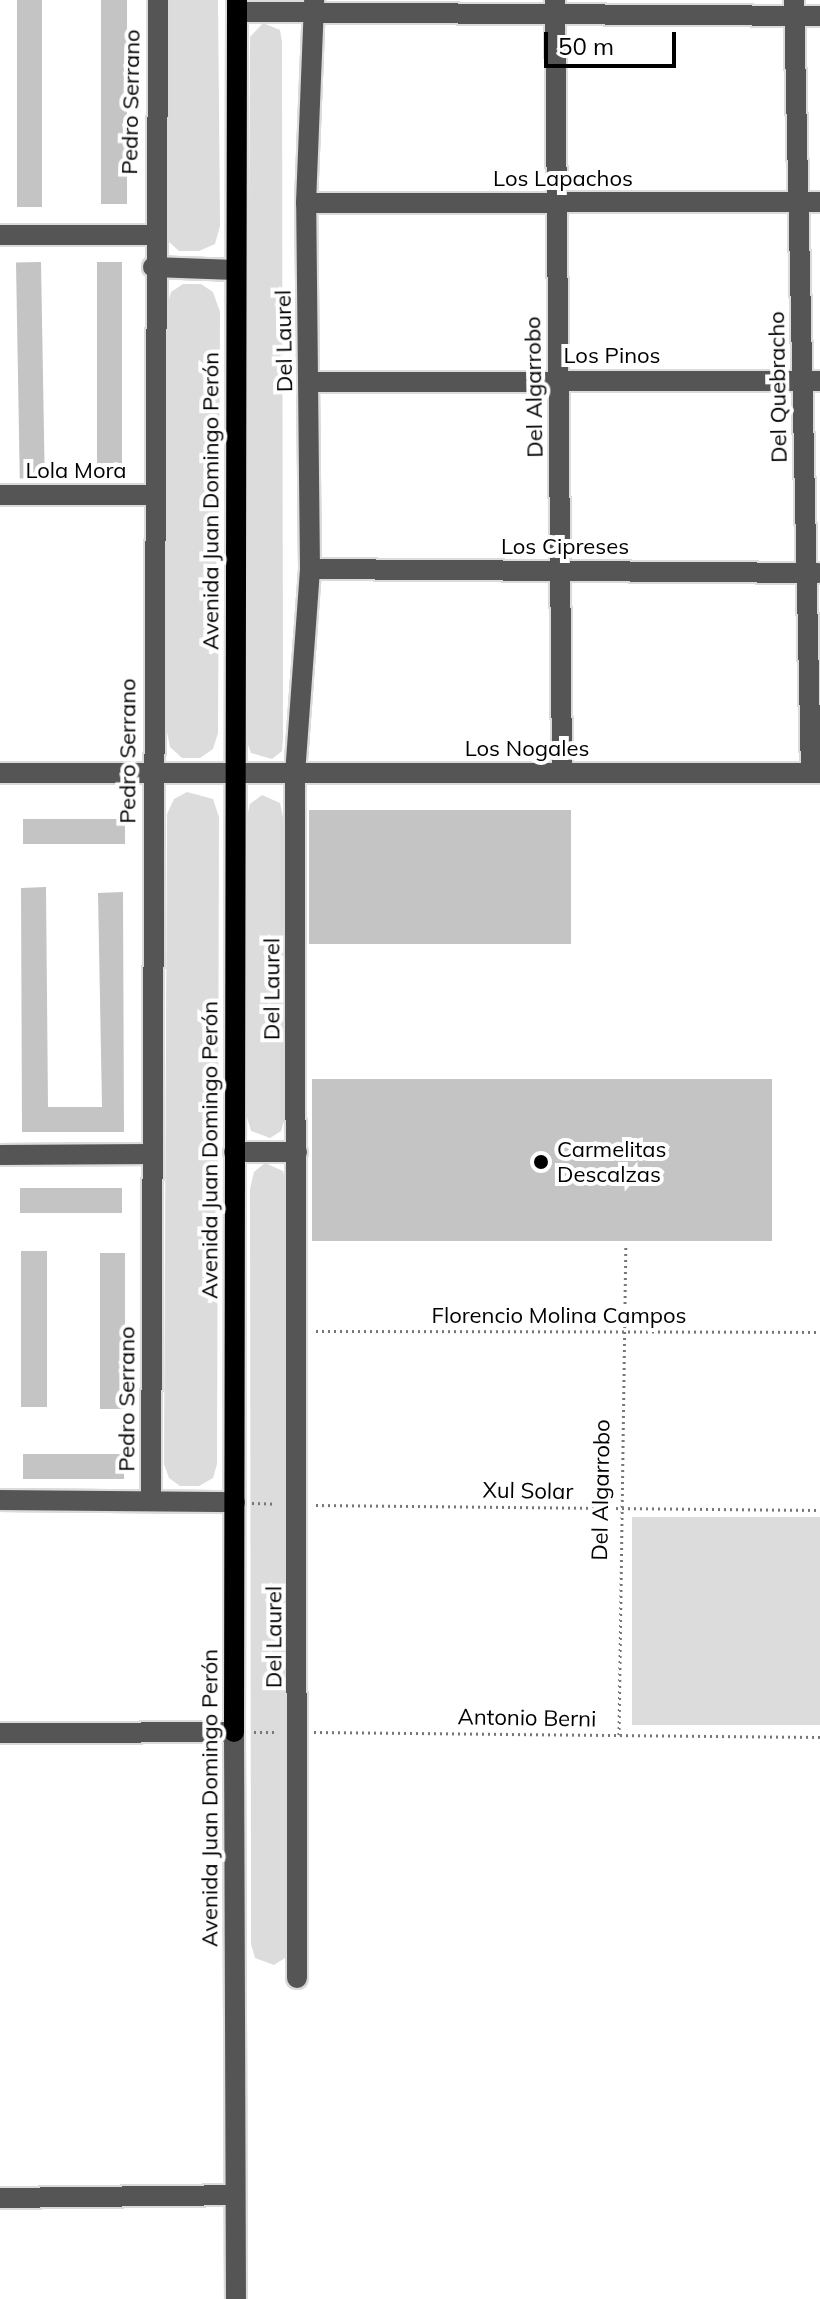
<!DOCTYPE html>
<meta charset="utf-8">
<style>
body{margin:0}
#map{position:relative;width:820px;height:2299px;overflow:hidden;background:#fff;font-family:Mulish,sans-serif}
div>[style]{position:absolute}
.green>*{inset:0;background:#dcdcdc;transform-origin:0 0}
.building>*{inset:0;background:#c4c4c4;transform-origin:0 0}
.path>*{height:3px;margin-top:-1.5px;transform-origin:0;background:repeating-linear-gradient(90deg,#777 0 2px,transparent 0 6px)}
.roads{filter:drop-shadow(2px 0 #dbdbdb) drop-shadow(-2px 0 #dbdbdb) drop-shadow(0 2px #dbdbdb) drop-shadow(0 -2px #dbdbdb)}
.minor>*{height:20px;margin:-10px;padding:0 10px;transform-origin:10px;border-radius:10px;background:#555}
.major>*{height:20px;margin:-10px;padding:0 10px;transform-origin:10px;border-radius:10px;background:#000}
.dots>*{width:22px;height:22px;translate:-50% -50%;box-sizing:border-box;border:4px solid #fff;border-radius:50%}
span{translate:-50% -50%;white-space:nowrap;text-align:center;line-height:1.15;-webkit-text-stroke:8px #fff;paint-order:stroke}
.street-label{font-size:22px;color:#000}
.poi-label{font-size:22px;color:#000}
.left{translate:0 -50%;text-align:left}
.scale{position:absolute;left:544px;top:32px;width:132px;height:36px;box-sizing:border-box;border:4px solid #000;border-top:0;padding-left:10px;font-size:24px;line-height:28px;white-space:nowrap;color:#000;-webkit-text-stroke:6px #fff;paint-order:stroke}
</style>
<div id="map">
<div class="green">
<i style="clip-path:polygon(166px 0,218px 0,220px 226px,215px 244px,199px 251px,179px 251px,168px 241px,165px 224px)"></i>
<i style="clip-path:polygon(263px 23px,280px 30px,282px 42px,283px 739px,282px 751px,272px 759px,251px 753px,246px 739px,250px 37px)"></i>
<i style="clip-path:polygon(183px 284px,201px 284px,213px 292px,220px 312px,218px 733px,213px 749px,200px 758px,182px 758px,170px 747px,167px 732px,166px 310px,171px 292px)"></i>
<i style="clip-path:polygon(187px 792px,213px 799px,219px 817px,217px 1464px,213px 1478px,199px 1486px,180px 1486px,169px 1478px,164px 1464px,167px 814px,174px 799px)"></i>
<i style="clip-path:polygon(262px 795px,280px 803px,284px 822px,285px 1118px,281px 1131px,270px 1138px,251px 1131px,247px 1117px,246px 821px,250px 804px)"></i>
<i style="clip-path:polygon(265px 1163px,283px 1171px,288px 1190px,289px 1945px,285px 1958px,274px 1965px,255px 1958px,251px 1944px,250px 1189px,254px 1172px)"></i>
<i style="left:632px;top:1517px;width:188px;height:208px"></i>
</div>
<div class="building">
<i style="left:17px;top:0;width:25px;height:207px"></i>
<i style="left:101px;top:0;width:26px;height:204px"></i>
<i style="left:41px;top:262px;width:216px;height:25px;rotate:89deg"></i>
<i style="left:97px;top:262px;width:25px;height:216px"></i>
<i style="left:309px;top:810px;width:262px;height:134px"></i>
<i style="left:23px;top:819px;width:102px;height:25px"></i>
<i style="clip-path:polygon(46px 887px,48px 1107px,102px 1107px,98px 893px,123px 892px,124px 1132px,22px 1132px,21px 888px)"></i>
<i style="left:312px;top:1079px;width:460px;height:162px"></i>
<i style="left:20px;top:1188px;width:102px;height:25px"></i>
<i style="left:47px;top:1251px;width:156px;height:26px;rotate:90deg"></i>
<i style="left:125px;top:1253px;width:156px;height:25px;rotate:90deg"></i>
<i style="left:23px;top:1454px;width:101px;height:25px"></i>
</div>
<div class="path">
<i style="left:316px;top:1331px;width:504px;rotate:0.11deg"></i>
<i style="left:252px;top:1503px;width:24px;rotate:2deg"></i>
<i style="left:316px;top:1505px;width:504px;rotate:0.57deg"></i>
<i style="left:254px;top:1732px;width:24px"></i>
<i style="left:314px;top:1732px;width:506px;rotate:0.57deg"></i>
<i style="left:619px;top:1735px;width:490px;rotate:-89.2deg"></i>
</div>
<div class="roads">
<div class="minor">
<i style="left:555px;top:0;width:773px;rotate:89.48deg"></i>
<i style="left:794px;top:0;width:773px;rotate:88.74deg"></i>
<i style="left:237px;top:12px;width:583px;rotate:0.39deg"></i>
<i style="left:306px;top:203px;width:514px;rotate:-0.11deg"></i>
<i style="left:0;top:235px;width:153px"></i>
<i style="left:153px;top:267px;width:82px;rotate:2.1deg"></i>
<i style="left:308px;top:382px;width:512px;rotate:-0.11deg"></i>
<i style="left:0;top:495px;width:152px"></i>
<i style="left:310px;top:569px;width:508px;rotate:0.45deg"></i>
<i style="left:0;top:773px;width:820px"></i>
<i style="left:234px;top:1152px;width:63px"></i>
<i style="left:0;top:1155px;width:151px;rotate:-0.4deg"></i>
<i style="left:0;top:1500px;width:235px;rotate:0.5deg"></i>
<i style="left:151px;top:1501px;width:1501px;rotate:-89.73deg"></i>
<i style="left:0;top:1733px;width:234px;rotate:-0.2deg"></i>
<i style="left:234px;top:1732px;width:567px;rotate:89.8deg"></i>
<i style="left:297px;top:1978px;width:1204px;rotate:-90.1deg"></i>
<i style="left:295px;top:774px;width:206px;rotate:-85.8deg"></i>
<i style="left:310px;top:569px;width:366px;rotate:-90.6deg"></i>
<i style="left:306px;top:203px;width:203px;rotate:-87.7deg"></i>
<i style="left:0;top:2198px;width:235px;rotate:-0.7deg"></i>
</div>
<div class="major">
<i style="left:234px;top:1732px;width:1732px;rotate:-89.9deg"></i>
</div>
</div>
<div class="dots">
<i style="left:541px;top:1162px;background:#000"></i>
</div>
<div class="street-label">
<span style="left:131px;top:102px;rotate:-89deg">Pedro Serrano</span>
<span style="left:563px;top:179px">Los Lapachos</span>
<span style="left:284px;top:341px;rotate:-91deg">Del Laurel</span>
<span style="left:612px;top:356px">Los Pinos</span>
<span style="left:534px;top:387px;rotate:-91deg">Del Algarrobo</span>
<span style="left:778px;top:387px;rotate:-91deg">Del Quebracho</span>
<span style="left:76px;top:471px">Lola Mora</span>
<span style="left:211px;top:501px;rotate:-90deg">Avenida Juan Domingo Perón</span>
<span style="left:565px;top:547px">Los Cipreses</span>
<span style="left:527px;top:749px">Los Nogales</span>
<span style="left:128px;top:751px;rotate:-90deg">Pedro Serrano</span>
<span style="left:272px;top:989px;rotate:-90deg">Del Laurel</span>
<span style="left:210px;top:1150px;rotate:-90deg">Avenida Juan Domingo Perón</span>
<span style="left:559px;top:1316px">Florencio Molina Campos</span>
<span style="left:127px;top:1399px;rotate:-90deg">Pedro Serrano</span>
<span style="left:601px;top:1490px;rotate:-89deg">Del Algarrobo</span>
<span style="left:528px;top:1491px;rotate:1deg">Xul Solar</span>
<span style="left:274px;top:1637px;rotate:-90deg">Del Laurel</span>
<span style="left:527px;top:1718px;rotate:1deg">Antonio Berni</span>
<span style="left:210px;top:1798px;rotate:-90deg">Avenida Juan Domingo Perón</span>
</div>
<div class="poi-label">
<span class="left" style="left:557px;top:1162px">Carmelitas<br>Descalzas</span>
</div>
<div class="scale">50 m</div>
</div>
